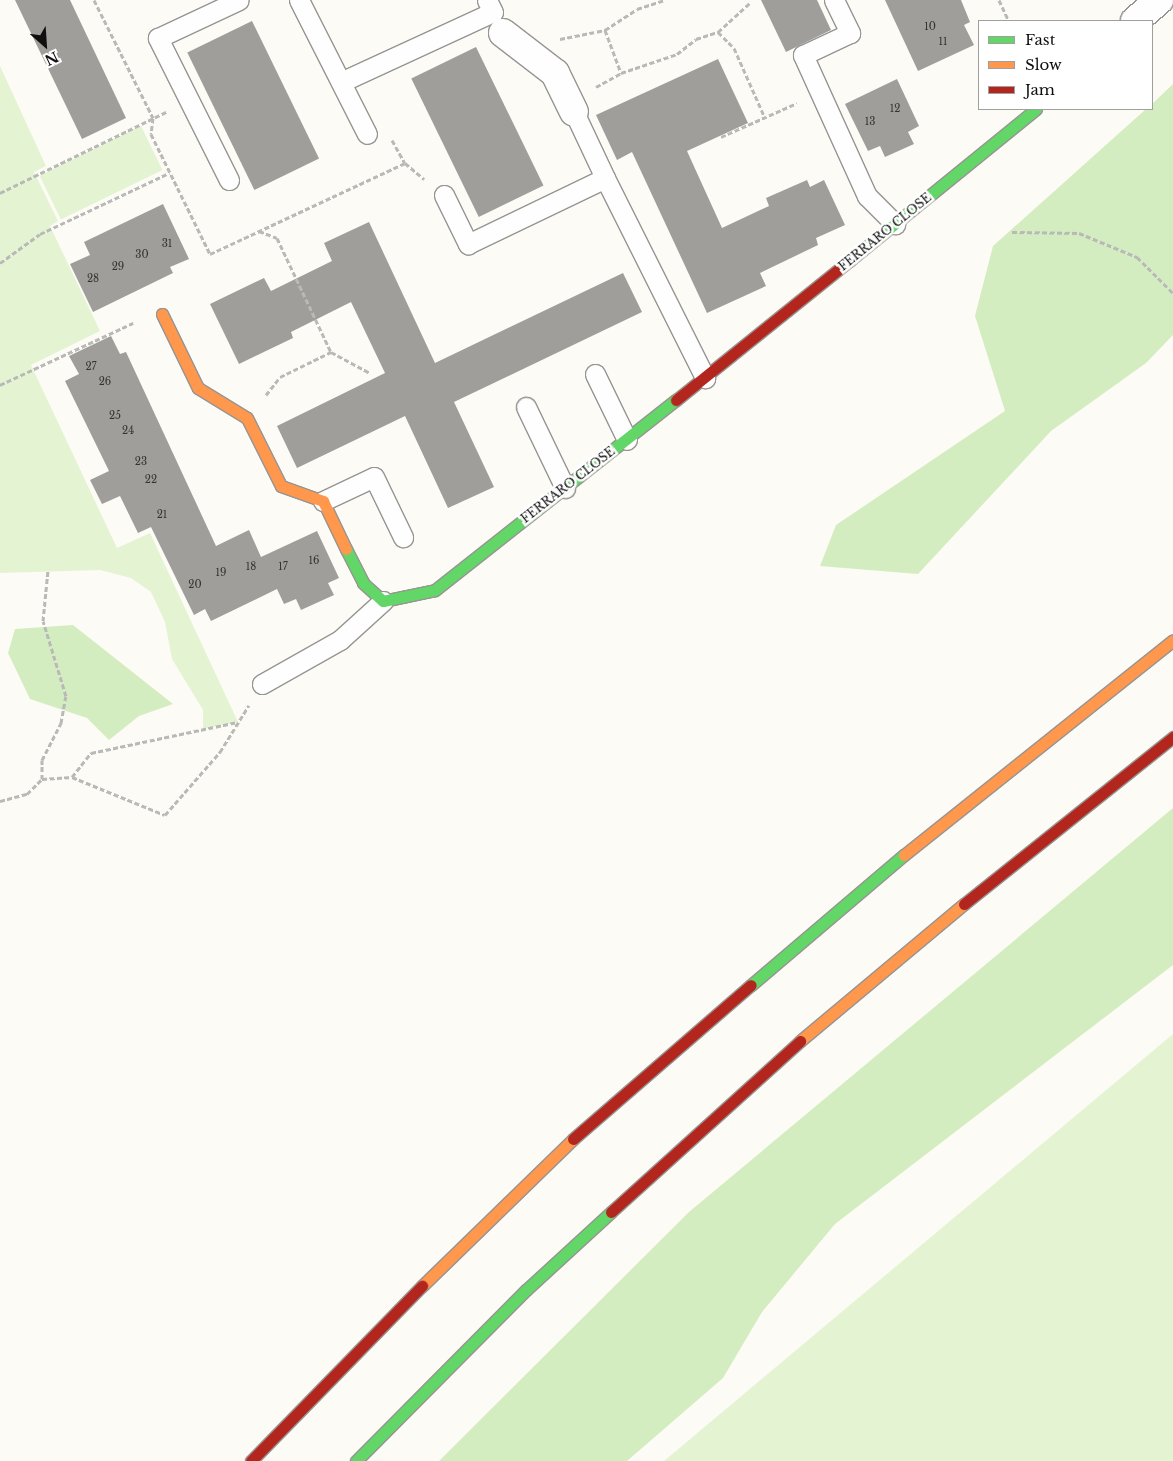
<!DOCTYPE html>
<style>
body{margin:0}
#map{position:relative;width:1173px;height:1461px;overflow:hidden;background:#fcfbf5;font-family:"Libre Baskerville",serif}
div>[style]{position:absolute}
.green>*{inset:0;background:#e4f4d2;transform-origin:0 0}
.forest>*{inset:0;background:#d4edc0}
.building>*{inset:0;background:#a09e9a;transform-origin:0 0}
.path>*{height:3px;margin-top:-1.5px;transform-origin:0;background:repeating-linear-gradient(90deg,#b9b9b8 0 5px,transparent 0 7.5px)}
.roads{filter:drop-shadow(1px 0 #969593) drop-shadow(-1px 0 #969593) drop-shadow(0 1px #969593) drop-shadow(0 -1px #969593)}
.lane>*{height:19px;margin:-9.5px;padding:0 9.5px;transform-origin:9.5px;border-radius:9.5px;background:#fffefe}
.street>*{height:28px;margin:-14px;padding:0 14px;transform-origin:14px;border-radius:14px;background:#fffefe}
.fast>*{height:11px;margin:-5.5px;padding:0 5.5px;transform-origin:5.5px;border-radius:5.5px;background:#63d668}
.slow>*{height:11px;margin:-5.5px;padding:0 5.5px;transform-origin:5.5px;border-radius:5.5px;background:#ff974d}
.jam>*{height:11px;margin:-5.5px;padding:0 5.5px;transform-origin:5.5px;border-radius:5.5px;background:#b3261e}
span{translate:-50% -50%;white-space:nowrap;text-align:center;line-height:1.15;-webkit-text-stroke:5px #fff;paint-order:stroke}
.number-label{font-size:10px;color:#333332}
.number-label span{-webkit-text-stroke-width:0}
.street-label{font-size:12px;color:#0f0f0f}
.legend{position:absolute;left:978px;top:20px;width:175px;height:90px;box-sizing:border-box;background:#fff;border:1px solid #9f9f9f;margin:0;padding:6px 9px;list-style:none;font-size:15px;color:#0f0f0f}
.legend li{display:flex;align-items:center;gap:10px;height:25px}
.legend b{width:25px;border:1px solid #9f9f9f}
.north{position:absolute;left:20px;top:20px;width:50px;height:50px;-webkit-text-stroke:4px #fff;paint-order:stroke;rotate:154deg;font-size:14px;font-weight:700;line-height:20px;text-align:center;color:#0f0f0f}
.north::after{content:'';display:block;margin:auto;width:18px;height:22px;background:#0f0f0f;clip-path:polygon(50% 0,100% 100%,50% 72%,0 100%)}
</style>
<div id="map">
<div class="green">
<i style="clip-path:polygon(0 66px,46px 166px,34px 172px,58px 221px,50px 226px,100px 331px,31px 365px,117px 548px,150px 533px,238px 722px,203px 729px,203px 710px,172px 659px,165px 622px,151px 592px,131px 578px,100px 570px,0 573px)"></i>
<i style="left:141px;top:126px;width:49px;height:113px;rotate:64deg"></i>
<i style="clip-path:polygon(1173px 1034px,1173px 1461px,664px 1461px)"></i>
</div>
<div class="forest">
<i style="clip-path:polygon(1173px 84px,1173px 335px,1146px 363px,1051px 431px,918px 574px,820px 566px,836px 525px,1005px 411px,975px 316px,993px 246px,1146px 109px,1152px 109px,1152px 104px)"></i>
<i style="clip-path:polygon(73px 625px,173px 704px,139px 716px,109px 740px,87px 718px,30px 699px,8px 653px,15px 629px)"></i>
<i style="clip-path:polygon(1173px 808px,1173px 965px,835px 1224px,762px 1312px,723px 1378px,627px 1461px,439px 1461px,689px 1212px)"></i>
</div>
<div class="building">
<i style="clip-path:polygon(15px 0,70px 0,126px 118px,82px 139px)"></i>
<i style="clip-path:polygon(761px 0,817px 0,831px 30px,786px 52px)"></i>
<i style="clip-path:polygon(885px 0,961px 0,970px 22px,964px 25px,974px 45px,918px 71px)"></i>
<i style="left:252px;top:21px;width:153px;height:72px;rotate:64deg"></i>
<i style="left:476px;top:47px;width:154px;height:72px;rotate:64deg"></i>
<i style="clip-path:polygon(718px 59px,748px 123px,687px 151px,722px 228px,769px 206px,766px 198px,807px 180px,810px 187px,824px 180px,845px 225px,816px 238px,818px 245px,760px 273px,766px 286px,707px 313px,632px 152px,617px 160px,596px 115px)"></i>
<i style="clip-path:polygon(897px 79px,919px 126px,908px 132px,914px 144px,885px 157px,880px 146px,868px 151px,845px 104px)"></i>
<i style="clip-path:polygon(163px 204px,189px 259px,170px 267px,173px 273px,93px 312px,70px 264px,90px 255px,84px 242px)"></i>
<i style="clip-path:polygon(369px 222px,435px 363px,623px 273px,642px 312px,454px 402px,494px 487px,448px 508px,405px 416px,297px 468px,277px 426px,385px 373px,351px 302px,291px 332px,293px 338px,239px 364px,210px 304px,264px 278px,271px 291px,332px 261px,324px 243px)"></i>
<i style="clip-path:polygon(111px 336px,120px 354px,126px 352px,216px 546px,249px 530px,261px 557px,317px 531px,339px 578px,328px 583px,334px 595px,301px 610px,296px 599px,284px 604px,277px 589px,211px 621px,205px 609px,194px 615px,151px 527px,138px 533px,120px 496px,102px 504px,90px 480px,109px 471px,65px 381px,79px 374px,69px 356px)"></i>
</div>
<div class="path">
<i style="left:94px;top:0;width:132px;rotate:63.4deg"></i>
<i style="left:153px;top:118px;width:16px;rotate:97deg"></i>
<i style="left:151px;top:134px;width:134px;rotate:63.8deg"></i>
<i style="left:210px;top:254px;width:215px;rotate:-25deg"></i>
<i style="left:405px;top:163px;width:25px;rotate:40deg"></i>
<i style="left:999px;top:0;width:23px;rotate:65deg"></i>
<i style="left:605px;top:30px;width:46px;rotate:69.6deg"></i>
<i style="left:718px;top:32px;width:23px;rotate:45deg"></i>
<i style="left:734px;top:48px;width:77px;rotate:66.1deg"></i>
<i style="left:560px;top:39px;width:46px;rotate:-11.3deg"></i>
<i style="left:605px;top:30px;width:38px;rotate:-33deg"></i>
<i style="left:637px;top:9px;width:28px;rotate:-18deg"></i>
<i style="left:596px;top:87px;width:29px;rotate:-29deg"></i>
<i style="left:621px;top:73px;width:59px;rotate:-18.7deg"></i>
<i style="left:677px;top:54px;width:24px;rotate:-38deg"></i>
<i style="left:696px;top:39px;width:23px;rotate:-18deg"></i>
<i style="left:718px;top:32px;width:45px;rotate:-42.3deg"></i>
<i style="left:721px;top:137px;width:83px;rotate:-24.1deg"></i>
<i style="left:392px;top:140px;width:26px;rotate:61deg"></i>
<i style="left:0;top:193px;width:185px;rotate:-26deg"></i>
<i style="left:259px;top:231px;width:19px;rotate:21deg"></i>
<i style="left:277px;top:238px;width:126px;rotate:64.7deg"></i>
<i style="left:331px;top:352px;width:44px;rotate:28.3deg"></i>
<i style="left:1012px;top:232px;width:67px;rotate:0.9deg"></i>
<i style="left:1079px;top:233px;width:63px;rotate:22.5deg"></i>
<i style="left:1137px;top:257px;width:51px;rotate:45deg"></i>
<i style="left:0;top:263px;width:49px;rotate:-35.9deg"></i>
<i style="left:40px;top:234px;width:143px;rotate:-25.3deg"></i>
<i style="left:0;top:385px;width:147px;rotate:-25deg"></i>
<i style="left:266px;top:395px;width:23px;rotate:-52deg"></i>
<i style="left:280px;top:377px;width:57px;rotate:-26.1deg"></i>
<i style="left:72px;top:777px;width:31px;rotate:-52deg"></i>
<i style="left:91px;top:753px;width:150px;rotate:-11.9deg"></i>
<i style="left:42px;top:779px;width:19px;rotate:-90deg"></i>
<i style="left:42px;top:760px;width:42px;rotate:-62.8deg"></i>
<i style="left:61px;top:723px;width:27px;rotate:-80deg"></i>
<i style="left:66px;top:696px;width:78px;rotate:-107deg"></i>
<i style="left:43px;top:621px;width:51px;rotate:-84.4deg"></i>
<i style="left:0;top:801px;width:28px;rotate:-15deg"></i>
<i style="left:27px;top:794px;width:21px;rotate:-45deg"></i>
<i style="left:42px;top:779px;width:30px;rotate:-4deg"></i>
<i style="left:72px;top:777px;width:100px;rotate:22.2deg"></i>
<i style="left:165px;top:815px;width:84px;rotate:-48.9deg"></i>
<i style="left:220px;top:752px;width:55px;rotate:-58.3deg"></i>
</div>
<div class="roads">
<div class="lane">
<i style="left:299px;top:0;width:150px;rotate:63.1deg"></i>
<i style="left:834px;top:0;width:37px;rotate:64deg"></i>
<i style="left:850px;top:33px;width:52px;rotate:154.9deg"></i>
<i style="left:803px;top:55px;width:155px;rotate:65.6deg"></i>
<i style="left:867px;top:196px;width:40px;rotate:45deg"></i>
<i style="left:341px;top:82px;width:167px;rotate:-24.7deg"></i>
<i style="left:493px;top:12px;width:13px;rotate:-117deg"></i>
<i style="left:574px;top:112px;width:73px;rotate:64.8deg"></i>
<i style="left:229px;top:180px;width:159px;rotate:-116.6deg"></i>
<i style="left:158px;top:38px;width:89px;rotate:-25.1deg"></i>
<i style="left:444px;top:195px;width:55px;rotate:63.9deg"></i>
<i style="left:468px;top:244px;width:152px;rotate:-25.7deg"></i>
<i style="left:605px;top:178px;width:224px;rotate:63.4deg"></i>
<i style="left:595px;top:374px;width:73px;rotate:64.1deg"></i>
<i style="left:526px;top:407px;width:90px;rotate:64.3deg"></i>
<i style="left:323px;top:501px;width:56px;rotate:-25.2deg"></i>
<i style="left:374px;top:477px;width:67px;rotate:64.2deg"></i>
<i style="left:262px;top:684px;width:90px;rotate:-29.4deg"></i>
<i style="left:340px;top:640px;width:58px;rotate:-42.2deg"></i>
</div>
<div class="street">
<i style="left:1135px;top:21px;width:32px;rotate:-41deg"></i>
<i style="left:503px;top:33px;width:66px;rotate:37.6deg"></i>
<i style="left:555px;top:73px;width:43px;rotate:64deg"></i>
</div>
<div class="fast">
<i style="left:849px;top:261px;width:241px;rotate:-39.1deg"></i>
<i style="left:346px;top:549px;width:38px;rotate:63deg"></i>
<i style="left:363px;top:583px;width:27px;rotate:42deg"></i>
<i style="left:383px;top:601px;width:53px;rotate:-11.9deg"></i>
<i style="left:435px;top:590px;width:307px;rotate:-38.3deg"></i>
<i style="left:751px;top:985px;width:201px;rotate:-40.4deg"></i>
<i style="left:356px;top:1461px;width:241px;rotate:-45.2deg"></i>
<i style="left:526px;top:1290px;width:115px;rotate:-42.5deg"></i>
</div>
<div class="slow">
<i style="left:162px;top:314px;width:82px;rotate:64.1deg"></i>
<i style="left:198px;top:388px;width:57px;rotate:31.5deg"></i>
<i style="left:247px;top:418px;width:76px;rotate:63.4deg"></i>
<i style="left:281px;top:486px;width:45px;rotate:19.7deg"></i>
<i style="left:323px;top:501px;width:53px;rotate:64.4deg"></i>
<i style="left:904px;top:855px;width:344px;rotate:-38.6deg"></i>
<i style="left:800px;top:1041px;width:214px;rotate:-39.9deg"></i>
<i style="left:422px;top:1286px;width:211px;rotate:-44.2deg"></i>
</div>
<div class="jam">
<i style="left:676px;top:400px;width:222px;rotate:-38.8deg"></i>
<i style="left:964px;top:904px;width:268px;rotate:-38.6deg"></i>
<i style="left:573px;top:1139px;width:235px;rotate:-40.9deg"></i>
<i style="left:611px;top:1212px;width:255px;rotate:-42.1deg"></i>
<i style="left:251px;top:1461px;width:245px;rotate:-45.7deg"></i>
</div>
</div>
<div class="number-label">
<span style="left:930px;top:27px">10</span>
<span style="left:943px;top:42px">11</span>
<span style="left:895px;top:109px">12</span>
<span style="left:870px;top:122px">13</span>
<span style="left:167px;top:244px">31</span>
<span style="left:142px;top:255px">30</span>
<span style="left:118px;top:267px">29</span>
<span style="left:93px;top:279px">28</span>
<span style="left:91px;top:367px">27</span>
<span style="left:105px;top:382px">26</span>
<span style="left:115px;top:416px">25</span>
<span style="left:128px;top:431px">24</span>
<span style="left:141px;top:462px">23</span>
<span style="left:151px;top:480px">22</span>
<span style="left:162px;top:515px">21</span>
<span style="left:314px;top:561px">16</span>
<span style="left:251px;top:567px">18</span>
<span style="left:283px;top:567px">17</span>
<span style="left:221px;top:573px">19</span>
<span style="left:195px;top:585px">20</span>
</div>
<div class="street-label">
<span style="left:885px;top:232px;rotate:-39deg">FERRARO CLOSE</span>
<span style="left:568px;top:485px;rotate:-38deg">FERRARO CLOSE</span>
</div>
<ul class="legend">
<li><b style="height:6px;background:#63d668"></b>Fast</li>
<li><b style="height:6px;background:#ff974d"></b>Slow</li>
<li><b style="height:6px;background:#b3261e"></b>Jam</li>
</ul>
<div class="north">N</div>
</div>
